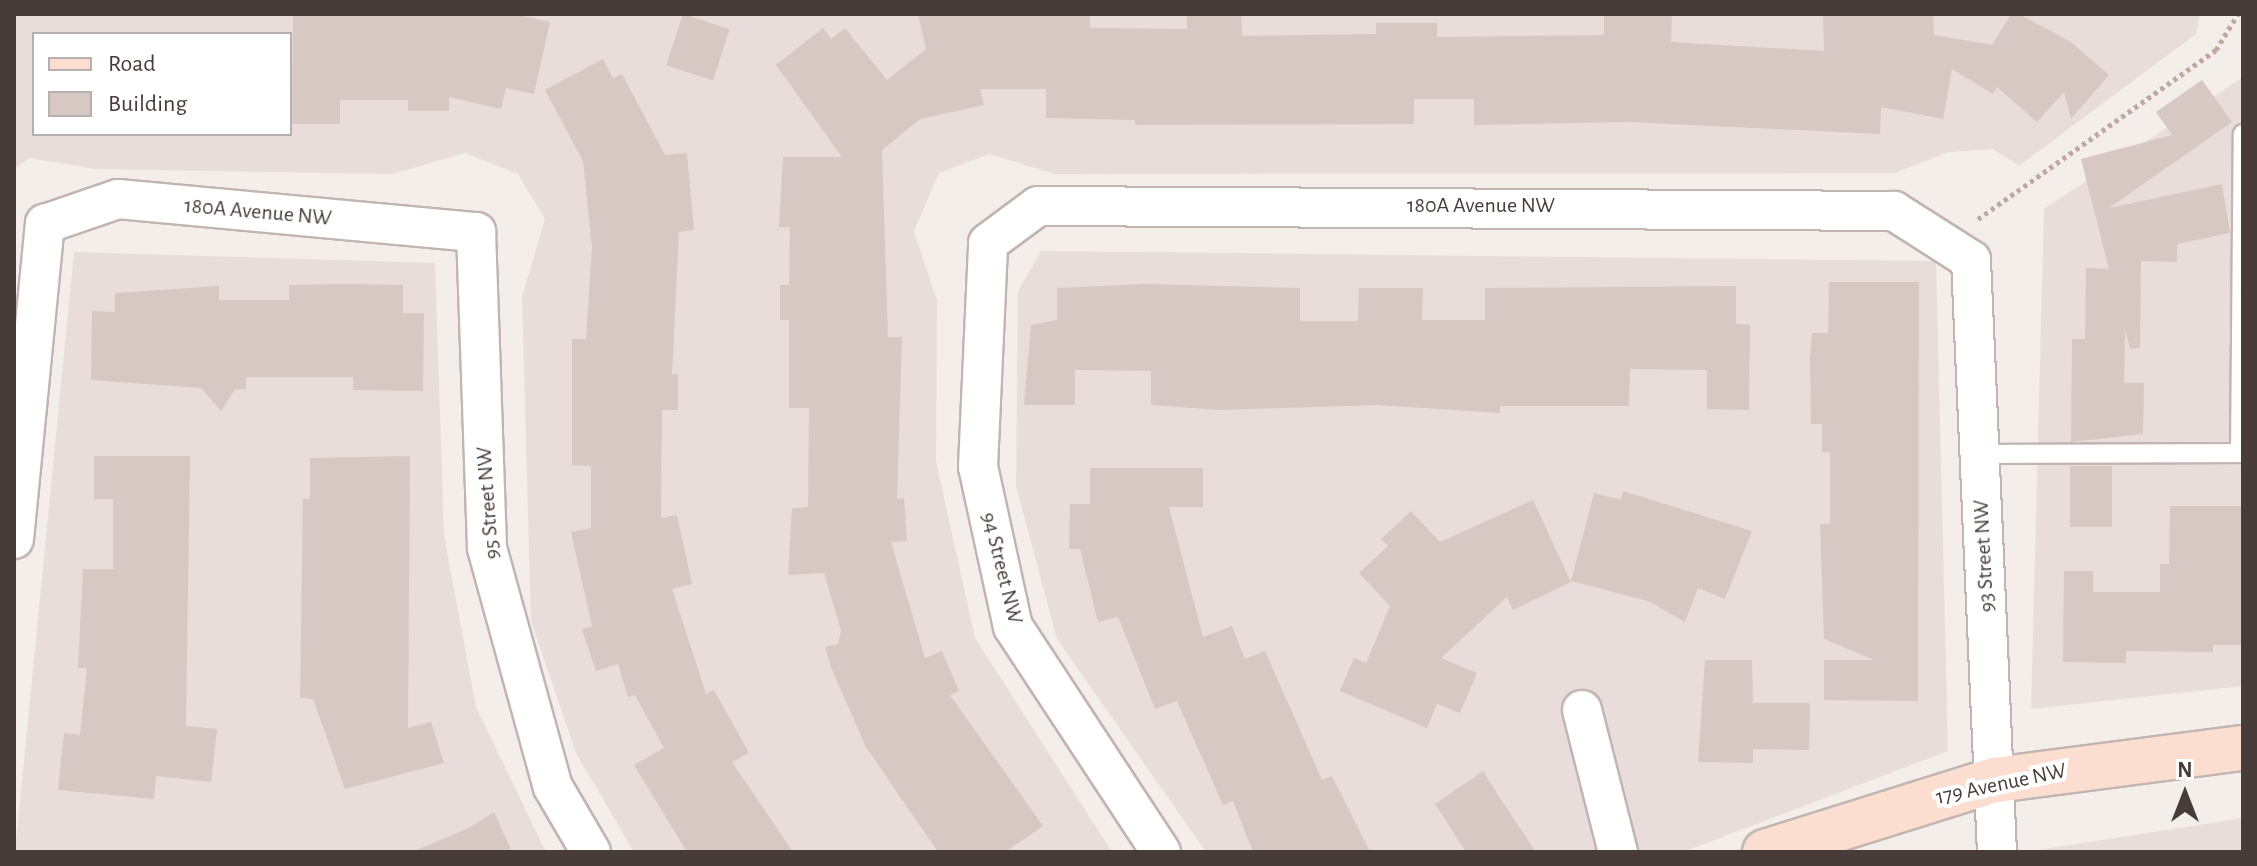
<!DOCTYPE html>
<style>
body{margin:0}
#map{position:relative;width:2257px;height:866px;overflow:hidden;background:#f4eeeb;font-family:"Alegreya Sans",sans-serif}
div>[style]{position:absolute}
.residential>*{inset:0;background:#e8ddda}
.building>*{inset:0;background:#d8c8c4;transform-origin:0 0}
.path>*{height:5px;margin-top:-2.5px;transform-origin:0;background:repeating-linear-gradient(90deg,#c0a8a0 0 4px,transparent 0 8px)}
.roads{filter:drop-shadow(2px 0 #c2b5b1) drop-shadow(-2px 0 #c2b5b1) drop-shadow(0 2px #c2b5b1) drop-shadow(0 -2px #c2b5b1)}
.lane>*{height:18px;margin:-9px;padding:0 9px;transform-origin:9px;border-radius:9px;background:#fff}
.street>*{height:38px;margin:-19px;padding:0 19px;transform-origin:19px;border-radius:19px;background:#fff}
.secondary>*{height:44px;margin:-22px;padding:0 22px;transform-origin:22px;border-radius:22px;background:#fbdecf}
span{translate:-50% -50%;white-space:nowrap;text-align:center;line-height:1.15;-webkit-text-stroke:8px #fff;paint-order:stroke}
.street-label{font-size:22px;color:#483c39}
.frame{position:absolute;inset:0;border:16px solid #483c39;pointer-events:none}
.legend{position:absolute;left:32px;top:32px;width:260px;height:104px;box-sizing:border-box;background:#fff;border:2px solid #b6b1b0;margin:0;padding:10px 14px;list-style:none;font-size:24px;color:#483c39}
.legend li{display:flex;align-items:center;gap:16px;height:40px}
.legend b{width:40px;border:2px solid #b6b1b0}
.north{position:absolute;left:2145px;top:754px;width:80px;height:80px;-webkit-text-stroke:6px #fff;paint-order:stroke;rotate:0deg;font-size:22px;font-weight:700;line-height:32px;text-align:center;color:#483c39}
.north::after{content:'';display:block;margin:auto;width:28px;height:36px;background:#483c39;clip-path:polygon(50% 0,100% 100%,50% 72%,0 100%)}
</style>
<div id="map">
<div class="residential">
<i style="clip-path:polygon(evenodd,14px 14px,2200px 14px,2196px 34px,2019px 166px,1993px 149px,1949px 152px,1894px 173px,1055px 174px,989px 154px,939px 173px,914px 231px,937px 300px,936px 461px,975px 638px,1112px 852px,634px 852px,576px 753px,531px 621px,522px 297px,545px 219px,518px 174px,465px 153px,392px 174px,96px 169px,30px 158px,14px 169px,14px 14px,34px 34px,290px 34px,290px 134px,34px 134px,34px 34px)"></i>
<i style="clip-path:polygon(2243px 77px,2243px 686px,2031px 709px,2044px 209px)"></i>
<i style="clip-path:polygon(1041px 251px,1936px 261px,1948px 751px,1683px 852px,1206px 852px,1057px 639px,1016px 486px,1018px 291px)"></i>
<i style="clip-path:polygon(74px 252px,435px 263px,444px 535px,476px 707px,546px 852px,15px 852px)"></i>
<i style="clip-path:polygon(2243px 818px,2243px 852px,2032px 852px,2032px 851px)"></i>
</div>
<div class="building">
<i style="clip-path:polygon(293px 14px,514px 14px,550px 22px,534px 94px,506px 88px,501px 109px,449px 97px,449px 111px,408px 111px,408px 100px,340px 100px,340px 124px,292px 124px)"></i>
<i style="left:683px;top:14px;width:49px;height:54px;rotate:18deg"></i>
<i style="clip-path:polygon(918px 14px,1090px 14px,1090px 28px,1187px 29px,1187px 14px,1241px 14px,1242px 36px,1376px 34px,1376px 23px,1437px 23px,1437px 37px,1604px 35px,1604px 14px,1672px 14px,1671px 42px,1824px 51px,1823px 14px,1933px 14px,1934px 35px,1992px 45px,2011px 14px,2019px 14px,2071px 42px,2109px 75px,2071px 119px,2064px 92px,2037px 122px,1997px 87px,1993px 94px,1952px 69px,1943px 119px,1881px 107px,1880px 134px,1629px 122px,1474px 125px,1474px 99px,1414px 99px,1414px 124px,1135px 125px,1135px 120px,1046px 118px,1046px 89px,980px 89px,984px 105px,920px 119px,882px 150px,888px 337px,902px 337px,897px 499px,904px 498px,907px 541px,891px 542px,925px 658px,942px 651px,959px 691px,950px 695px,1043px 826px,1005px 852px,938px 852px,866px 747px,832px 670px,825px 647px,838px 644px,841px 630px,824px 573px,788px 575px,792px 508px,808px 507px,809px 408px,789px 408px,789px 320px,780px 320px,780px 285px,789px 285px,790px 227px,779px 227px,783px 157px,842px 157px,776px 65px,823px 28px,831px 39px,845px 28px,887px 80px,926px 49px)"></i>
<i style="clip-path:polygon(603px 59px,613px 78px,622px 74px,665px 155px,687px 153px,694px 230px,679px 232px,672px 374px,678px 374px,678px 410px,662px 410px,661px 518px,677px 515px,692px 584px,672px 589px,706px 694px,714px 690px,749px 753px,732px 762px,793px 852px,687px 852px,634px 765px,664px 748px,635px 695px,628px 697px,618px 664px,596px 671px,582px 629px,592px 626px,571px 532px,591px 528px,591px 466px,572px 465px,572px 339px,586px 339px,592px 248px,583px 161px,545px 90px)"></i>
<i style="clip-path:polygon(2202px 80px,2232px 122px,2109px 208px,2222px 184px,2230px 233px,2177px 244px,2177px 262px,2141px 261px,2140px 348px,2130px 349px,2125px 329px,2124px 383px,2144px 383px,2143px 434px,2071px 442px,2072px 339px,2085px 339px,2086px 268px,2109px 269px,2081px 159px,2172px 135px,2156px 112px)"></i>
<i style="clip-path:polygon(1829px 282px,1919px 282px,1918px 701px,1824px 700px,1824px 660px,1874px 660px,1824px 639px,1820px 524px,1830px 524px,1830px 452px,1822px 452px,1822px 424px,1811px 424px,1810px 358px,1812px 333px,1828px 333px)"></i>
<i style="clip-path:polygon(347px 284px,403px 285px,403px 313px,424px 313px,423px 391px,353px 390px,353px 377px,246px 377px,246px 389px,235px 389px,221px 411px,201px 388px,91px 380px,92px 311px,115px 312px,115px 293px,219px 286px,219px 300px,289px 300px,289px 285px)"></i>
<i style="clip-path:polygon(1144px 284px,1300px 288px,1300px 321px,1358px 321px,1359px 288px,1423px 288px,1422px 320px,1485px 320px,1485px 288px,1736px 286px,1736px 324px,1750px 325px,1749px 410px,1707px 409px,1707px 370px,1630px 369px,1629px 406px,1500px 406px,1500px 413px,1377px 405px,1220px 410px,1151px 405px,1151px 371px,1075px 370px,1075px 405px,1024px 405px,1031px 325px,1057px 320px,1057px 288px)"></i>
<i style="clip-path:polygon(94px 456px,190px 456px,186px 726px,217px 729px,211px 782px,156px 776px,154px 799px,58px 790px,64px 733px,80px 735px,87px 668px,78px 668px,83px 569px,113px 569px,113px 499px,94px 499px)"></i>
<i style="clip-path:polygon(410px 456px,408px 728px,431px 722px,444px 763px,345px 789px,313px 699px,300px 698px,303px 499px,310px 499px,310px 458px)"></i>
<i style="left:2070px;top:466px;width:42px;height:61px"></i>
<i style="clip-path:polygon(1090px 468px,1203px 468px,1203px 507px,1169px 507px,1203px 637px,1232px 626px,1245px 659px,1265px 651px,1322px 780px,1332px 776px,1370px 852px,1253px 852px,1233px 801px,1223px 805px,1177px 701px,1155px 709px,1118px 617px,1098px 622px,1080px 549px,1069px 549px,1070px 504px,1090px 504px)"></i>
<i style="clip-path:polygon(1623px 491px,1752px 531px,1725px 599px,1698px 588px,1685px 622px,1648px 601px,1571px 581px,1594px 493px,1621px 500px)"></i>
<i style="clip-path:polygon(1533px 500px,1571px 582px,1513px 610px,1507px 597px,1441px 658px,1477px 673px,1460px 713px,1437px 704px,1427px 728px,1340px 691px,1354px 658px,1366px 663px,1390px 606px,1359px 573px,1388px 546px,1381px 539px,1411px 511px,1440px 542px)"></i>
<i style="clip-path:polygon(2170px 506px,2243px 506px,2243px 645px,2213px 645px,2213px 652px,2126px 651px,2126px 663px,2063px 662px,2064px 571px,2093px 571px,2093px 592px,2160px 592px,2160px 564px,2169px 564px)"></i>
<i style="clip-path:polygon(1705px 660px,1752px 660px,1753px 703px,1810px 703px,1809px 750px,1753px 749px,1753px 763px,1698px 762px)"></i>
<i style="clip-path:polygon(1483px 771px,1502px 801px,1536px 852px,1466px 852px,1435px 804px)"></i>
<i style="clip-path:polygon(494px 812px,512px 852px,412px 852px,469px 828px)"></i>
</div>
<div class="path">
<i style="left:1978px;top:219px;width:292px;rotate:-35.4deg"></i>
<i style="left:2216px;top:50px;width:42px;rotate:-58.6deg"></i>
</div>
<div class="roads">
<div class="lane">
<i style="left:2240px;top:452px;width:318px;rotate:-89.5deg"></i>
<i style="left:1980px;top:454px;width:263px;rotate:-0.2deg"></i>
</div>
<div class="street">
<i style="left:14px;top:539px;width:317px;rotate:-84.4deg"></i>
<i style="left:45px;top:224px;width:77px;rotate:-18.9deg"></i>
<i style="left:118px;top:199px;width:360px;rotate:5.3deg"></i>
<i style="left:476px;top:232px;width:316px;rotate:88deg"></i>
<i style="left:487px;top:548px;width:248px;rotate:74.6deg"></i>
<i style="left:553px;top:787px;width:75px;rotate:59.7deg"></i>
<i style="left:1582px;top:710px;width:146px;rotate:75.8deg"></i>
<i style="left:1161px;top:852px;width:269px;rotate:-123.3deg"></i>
<i style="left:1013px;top:627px;width:164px;rotate:-102.3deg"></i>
<i style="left:978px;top:467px;width:224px;rotate:-87.4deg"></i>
<i style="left:988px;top:243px;width:62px;rotate:-36.5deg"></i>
<i style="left:1038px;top:206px;width:856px;rotate:0.33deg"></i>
<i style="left:1894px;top:211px;width:91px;rotate:32.5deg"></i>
<i style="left:1971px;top:260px;width:593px;rotate:87.49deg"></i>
</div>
<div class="secondary">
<i style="left:1765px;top:852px;width:241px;rotate:-17.4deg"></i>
<i style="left:1995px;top:780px;width:250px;rotate:-7.4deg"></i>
</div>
</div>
<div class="street-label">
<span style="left:1481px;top:206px">180A Avenue NW</span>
<span style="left:258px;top:212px;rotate:5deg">180A Avenue NW</span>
<span style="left:488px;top:503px;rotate:-94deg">95 Street NW</span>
<span style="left:1984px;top:556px;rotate:-93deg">93 Street NW</span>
<span style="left:1002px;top:568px;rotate:76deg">94 Street NW</span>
<span style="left:2001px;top:784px;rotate:-12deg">179 Avenue NW</span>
</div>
<div class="frame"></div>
<ul class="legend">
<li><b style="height:10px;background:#fbdecf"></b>Road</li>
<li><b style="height:22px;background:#d8c8c4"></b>Building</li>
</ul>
<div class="north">N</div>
</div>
